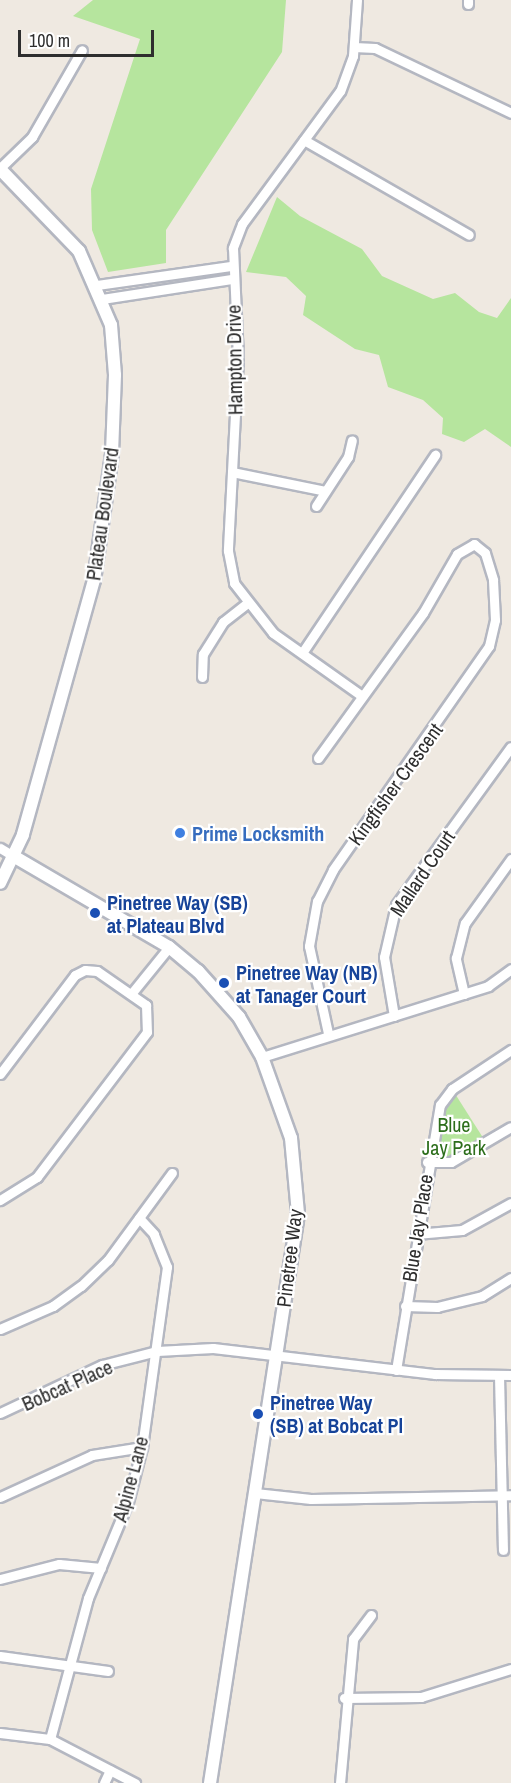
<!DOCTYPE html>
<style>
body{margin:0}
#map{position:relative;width:511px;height:1783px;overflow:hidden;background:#efe9e1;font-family:"Archivo Narrow",sans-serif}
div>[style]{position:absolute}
.green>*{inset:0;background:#b6e59e}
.roads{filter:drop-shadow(2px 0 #b4b7c1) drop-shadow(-2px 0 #b4b7c1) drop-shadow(0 2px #b4b7c1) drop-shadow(0 -2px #b4b7c1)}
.minor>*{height:9px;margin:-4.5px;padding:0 4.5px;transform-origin:4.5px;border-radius:4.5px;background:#fff}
.tertiary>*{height:12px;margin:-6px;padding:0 6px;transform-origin:6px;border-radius:6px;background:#fff}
.dots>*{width:16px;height:16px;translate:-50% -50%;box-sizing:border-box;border:3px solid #fff;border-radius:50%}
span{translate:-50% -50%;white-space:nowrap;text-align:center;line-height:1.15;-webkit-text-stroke:4.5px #fff;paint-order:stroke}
.street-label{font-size:20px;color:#2e2e2e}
.shop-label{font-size:20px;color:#366cbe;font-weight:700}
.left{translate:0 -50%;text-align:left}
.transit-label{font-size:20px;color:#164399;font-weight:700}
.park-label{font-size:20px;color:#2c6e1b}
.scale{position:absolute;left:18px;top:30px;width:136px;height:27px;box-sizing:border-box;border:3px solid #2e2e2e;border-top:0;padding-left:8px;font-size:18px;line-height:21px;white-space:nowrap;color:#2e2e2e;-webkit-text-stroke:4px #fff;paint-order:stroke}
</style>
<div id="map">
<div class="green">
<i style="clip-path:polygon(93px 0,286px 0,282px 52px,166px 230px,166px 263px,108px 272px,92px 230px,91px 189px,140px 39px,73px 16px)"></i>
<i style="clip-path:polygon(277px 197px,300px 216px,362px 249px,382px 276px,433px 299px,455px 293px,479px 312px,497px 318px,511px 298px,511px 447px,485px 429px,464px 442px,442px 434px,443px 418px,423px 400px,388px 387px,379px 355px,355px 349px,303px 315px,306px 296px,286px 277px,246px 272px)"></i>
<i style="clip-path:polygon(452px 1089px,487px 1144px,451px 1162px,427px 1162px,432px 1127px)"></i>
</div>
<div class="roads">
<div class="minor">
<i style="left:357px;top:0;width:56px;rotate:94.1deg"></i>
<i style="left:353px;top:56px;width:37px;rotate:110deg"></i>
<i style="left:340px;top:91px;width:165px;rotate:126.4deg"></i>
<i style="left:242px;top:224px;width:26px;rotate:111deg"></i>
<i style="left:233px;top:248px;width:109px;rotate:87.4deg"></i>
<i style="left:238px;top:357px;width:194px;rotate:93deg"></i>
<i style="left:228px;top:551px;width:33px;rotate:79deg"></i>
<i style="left:234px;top:583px;width:63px;rotate:52deg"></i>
<i style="left:273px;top:633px;width:109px;rotate:35.3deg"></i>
<i style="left:468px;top:4px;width:4px;rotate:-90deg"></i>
<i style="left:354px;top:47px;width:21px;rotate:3deg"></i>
<i style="left:375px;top:48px;width:151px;rotate:25.5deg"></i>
<i style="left:304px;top:140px;width:190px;rotate:29.9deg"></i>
<i style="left:0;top:168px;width:45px;rotate:-44.1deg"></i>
<i style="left:32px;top:137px;width:100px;rotate:-60.1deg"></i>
<i style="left:97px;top:285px;width:135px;rotate:-8.1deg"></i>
<i style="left:102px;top:299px;width:131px;rotate:-8.8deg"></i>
<i style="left:232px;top:472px;width:95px;rotate:11.5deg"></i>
<i style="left:316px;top:506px;width:59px;rotate:-56.9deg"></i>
<i style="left:348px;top:457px;width:17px;rotate:-77deg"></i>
<i style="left:302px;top:653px;width:239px;rotate:-56.1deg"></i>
<i style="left:202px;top:677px;width:23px;rotate:-88deg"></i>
<i style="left:203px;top:654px;width:38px;rotate:-58deg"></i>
<i style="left:223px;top:622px;width:29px;rotate:-38deg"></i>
<i style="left:318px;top:758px;width:179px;rotate:-54.1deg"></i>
<i style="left:423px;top:613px;width:68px;rotate:-60deg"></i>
<i style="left:457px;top:554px;width:20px;rotate:-30deg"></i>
<i style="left:474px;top:544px;width:14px;rotate:39deg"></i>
<i style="left:485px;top:553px;width:28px;rotate:73deg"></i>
<i style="left:493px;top:580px;width:40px;rotate:87.1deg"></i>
<i style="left:495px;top:620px;width:27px;rotate:103deg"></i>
<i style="left:489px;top:646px;width:273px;rotate:124.9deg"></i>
<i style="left:333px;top:870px;width:35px;rotate:117deg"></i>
<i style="left:317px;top:901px;width:46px;rotate:100.1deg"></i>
<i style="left:309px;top:946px;width:89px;rotate:77.7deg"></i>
<i style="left:0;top:848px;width:17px;rotate:31deg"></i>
<i style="left:131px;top:994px;width:60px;rotate:-51deg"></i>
<i style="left:464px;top:994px;width:37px;rotate:-103deg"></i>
<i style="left:456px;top:958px;width:36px;rotate:-76deg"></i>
<i style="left:465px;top:923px;width:79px;rotate:-54.3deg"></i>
<i style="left:394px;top:1016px;width:60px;rotate:-99.6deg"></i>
<i style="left:384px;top:957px;width:53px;rotate:-77deg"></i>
<i style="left:396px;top:905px;width:195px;rotate:-54deg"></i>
<i style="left:262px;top:1057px;width:237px;rotate:-17.4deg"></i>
<i style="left:488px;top:986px;width:29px;rotate:-36deg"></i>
<i style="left:0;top:1074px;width:124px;rotate:-52.9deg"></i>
<i style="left:75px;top:975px;width:11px;rotate:-27deg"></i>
<i style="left:85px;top:970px;width:12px;rotate:5deg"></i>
<i style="left:97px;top:971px;width:60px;rotate:34.8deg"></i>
<i style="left:146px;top:1005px;width:27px;rotate:88deg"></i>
<i style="left:147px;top:1032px;width:182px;rotate:127.2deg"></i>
<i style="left:37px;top:1177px;width:44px;rotate:148.1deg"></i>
<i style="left:427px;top:1162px;width:24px"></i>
<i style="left:451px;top:1162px;width:69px;rotate:-30.3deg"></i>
<i style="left:416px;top:1234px;width:46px;rotate:-5deg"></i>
<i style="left:462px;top:1230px;width:56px;rotate:-28.9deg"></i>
<i style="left:405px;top:1306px;width:32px;rotate:2deg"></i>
<i style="left:437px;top:1307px;width:46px;rotate:-13.7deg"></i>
<i style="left:482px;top:1296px;width:34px;rotate:-32deg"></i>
<i style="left:0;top:1329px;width:58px;rotate:-23.5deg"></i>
<i style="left:53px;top:1306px;width:34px;rotate:-36deg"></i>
<i style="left:81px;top:1286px;width:37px;rotate:-44deg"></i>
<i style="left:108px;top:1260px;width:108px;rotate:-53.7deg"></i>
<i style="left:396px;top:1370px;width:269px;rotate:-80.6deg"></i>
<i style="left:440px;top:1105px;width:20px;rotate:-53deg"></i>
<i style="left:452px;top:1089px;width:71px;rotate:-33.5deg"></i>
<i style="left:499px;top:1375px;width:175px;rotate:88.7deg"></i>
<i style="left:0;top:1413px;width:113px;rotate:-25.2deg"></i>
<i style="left:102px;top:1365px;width:57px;rotate:-14.3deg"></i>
<i style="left:157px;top:1351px;width:56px;rotate:-3.1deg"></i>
<i style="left:213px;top:1348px;width:224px;rotate:6.7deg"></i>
<i style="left:435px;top:1374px;width:76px;rotate:0.8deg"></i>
<i style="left:255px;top:1493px;width:56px;rotate:6.1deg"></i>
<i style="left:311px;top:1499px;width:200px;rotate:-1.1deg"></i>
<i style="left:0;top:1497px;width:101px;rotate:-24.5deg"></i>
<i style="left:92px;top:1455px;width:51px;rotate:-9.1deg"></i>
<i style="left:0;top:1579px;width:61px;rotate:-14.3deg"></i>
<i style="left:59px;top:1564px;width:42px;rotate:5.4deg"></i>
<i style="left:0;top:1656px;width:109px;rotate:7.9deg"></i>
<i style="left:344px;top:1698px;width:77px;rotate:-0.7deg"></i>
<i style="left:421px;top:1697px;width:94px;rotate:-17.3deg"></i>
<i style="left:0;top:1733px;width:50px;rotate:6.8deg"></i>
<i style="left:50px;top:1739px;width:96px;rotate:27.4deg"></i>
<i style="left:50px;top:1739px;width:146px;rotate:-74.9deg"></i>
<i style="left:88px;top:1598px;width:104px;rotate:-67.4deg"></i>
<i style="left:128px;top:1502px;width:57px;rotate:-75.7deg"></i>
<i style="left:142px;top:1447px;width:182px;rotate:-82.1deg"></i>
<i style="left:167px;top:1267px;width:35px;rotate:-112deg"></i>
<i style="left:154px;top:1234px;width:22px;rotate:-133deg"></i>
<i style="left:104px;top:1783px;width:14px;rotate:-65deg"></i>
<i style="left:340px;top:1783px;width:145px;rotate:-84.8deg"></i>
<i style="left:353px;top:1639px;width:30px;rotate:-53deg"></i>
</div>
<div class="tertiary">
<i style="left:0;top:169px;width:114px;rotate:46.1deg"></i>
<i style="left:79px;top:251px;width:81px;rotate:66.6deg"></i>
<i style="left:111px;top:325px;width:50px;rotate:85.4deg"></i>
<i style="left:115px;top:375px;width:79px;rotate:92.2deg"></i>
<i style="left:112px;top:454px;width:127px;rotate:98.1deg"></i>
<i style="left:94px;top:580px;width:265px;rotate:105.6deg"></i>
<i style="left:23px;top:835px;width:53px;rotate:115.6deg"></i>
<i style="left:15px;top:857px;width:178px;rotate:30.3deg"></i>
<i style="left:169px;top:947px;width:38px;rotate:40deg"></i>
<i style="left:198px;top:971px;width:62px;rotate:48.3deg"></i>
<i style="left:239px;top:1017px;width:46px;rotate:60.1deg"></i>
<i style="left:262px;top:1057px;width:86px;rotate:70.3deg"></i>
<i style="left:291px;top:1138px;width:76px;rotate:84.7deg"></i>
<i style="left:298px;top:1214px;width:576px;rotate:98.79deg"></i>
</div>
</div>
<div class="dots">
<i style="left:180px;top:833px;background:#3f7fe0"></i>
<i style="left:95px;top:913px;background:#1a4fb4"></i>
<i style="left:224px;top:983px;background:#1a4fb4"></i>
<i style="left:258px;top:1414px;background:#1a4fb4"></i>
</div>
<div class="street-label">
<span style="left:234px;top:360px;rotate:-91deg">Hampton Drive</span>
<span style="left:102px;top:514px;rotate:-82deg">Plateau Boulevard</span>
<span style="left:395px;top:784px;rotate:-54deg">Kingfisher Crescent</span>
<span style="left:422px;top:873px;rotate:-56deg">Mallard Court</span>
<span style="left:417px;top:1228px;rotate:-81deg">Blue Jay Place</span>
<span style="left:289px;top:1258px;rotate:-83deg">Pinetree Way</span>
<span style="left:67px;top:1385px;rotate:-24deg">Bobcat Place</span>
<span style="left:130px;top:1479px;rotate:-75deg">Alpine Lane</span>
</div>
<div class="shop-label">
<span class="left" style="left:192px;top:833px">Prime Locksmith</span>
</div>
<div class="transit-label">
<span class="left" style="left:107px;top:914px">Pinetree Way (SB)<br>at Plateau Blvd</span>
<span class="left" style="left:236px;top:984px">Pinetree Way (NB)<br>at Tanager Court</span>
<span class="left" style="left:270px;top:1414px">Pinetree Way<br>(SB) at Bobcat Pl</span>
</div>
<div class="park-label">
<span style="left:454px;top:1136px">Blue<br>Jay Park</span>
</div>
<div class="scale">100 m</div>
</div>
